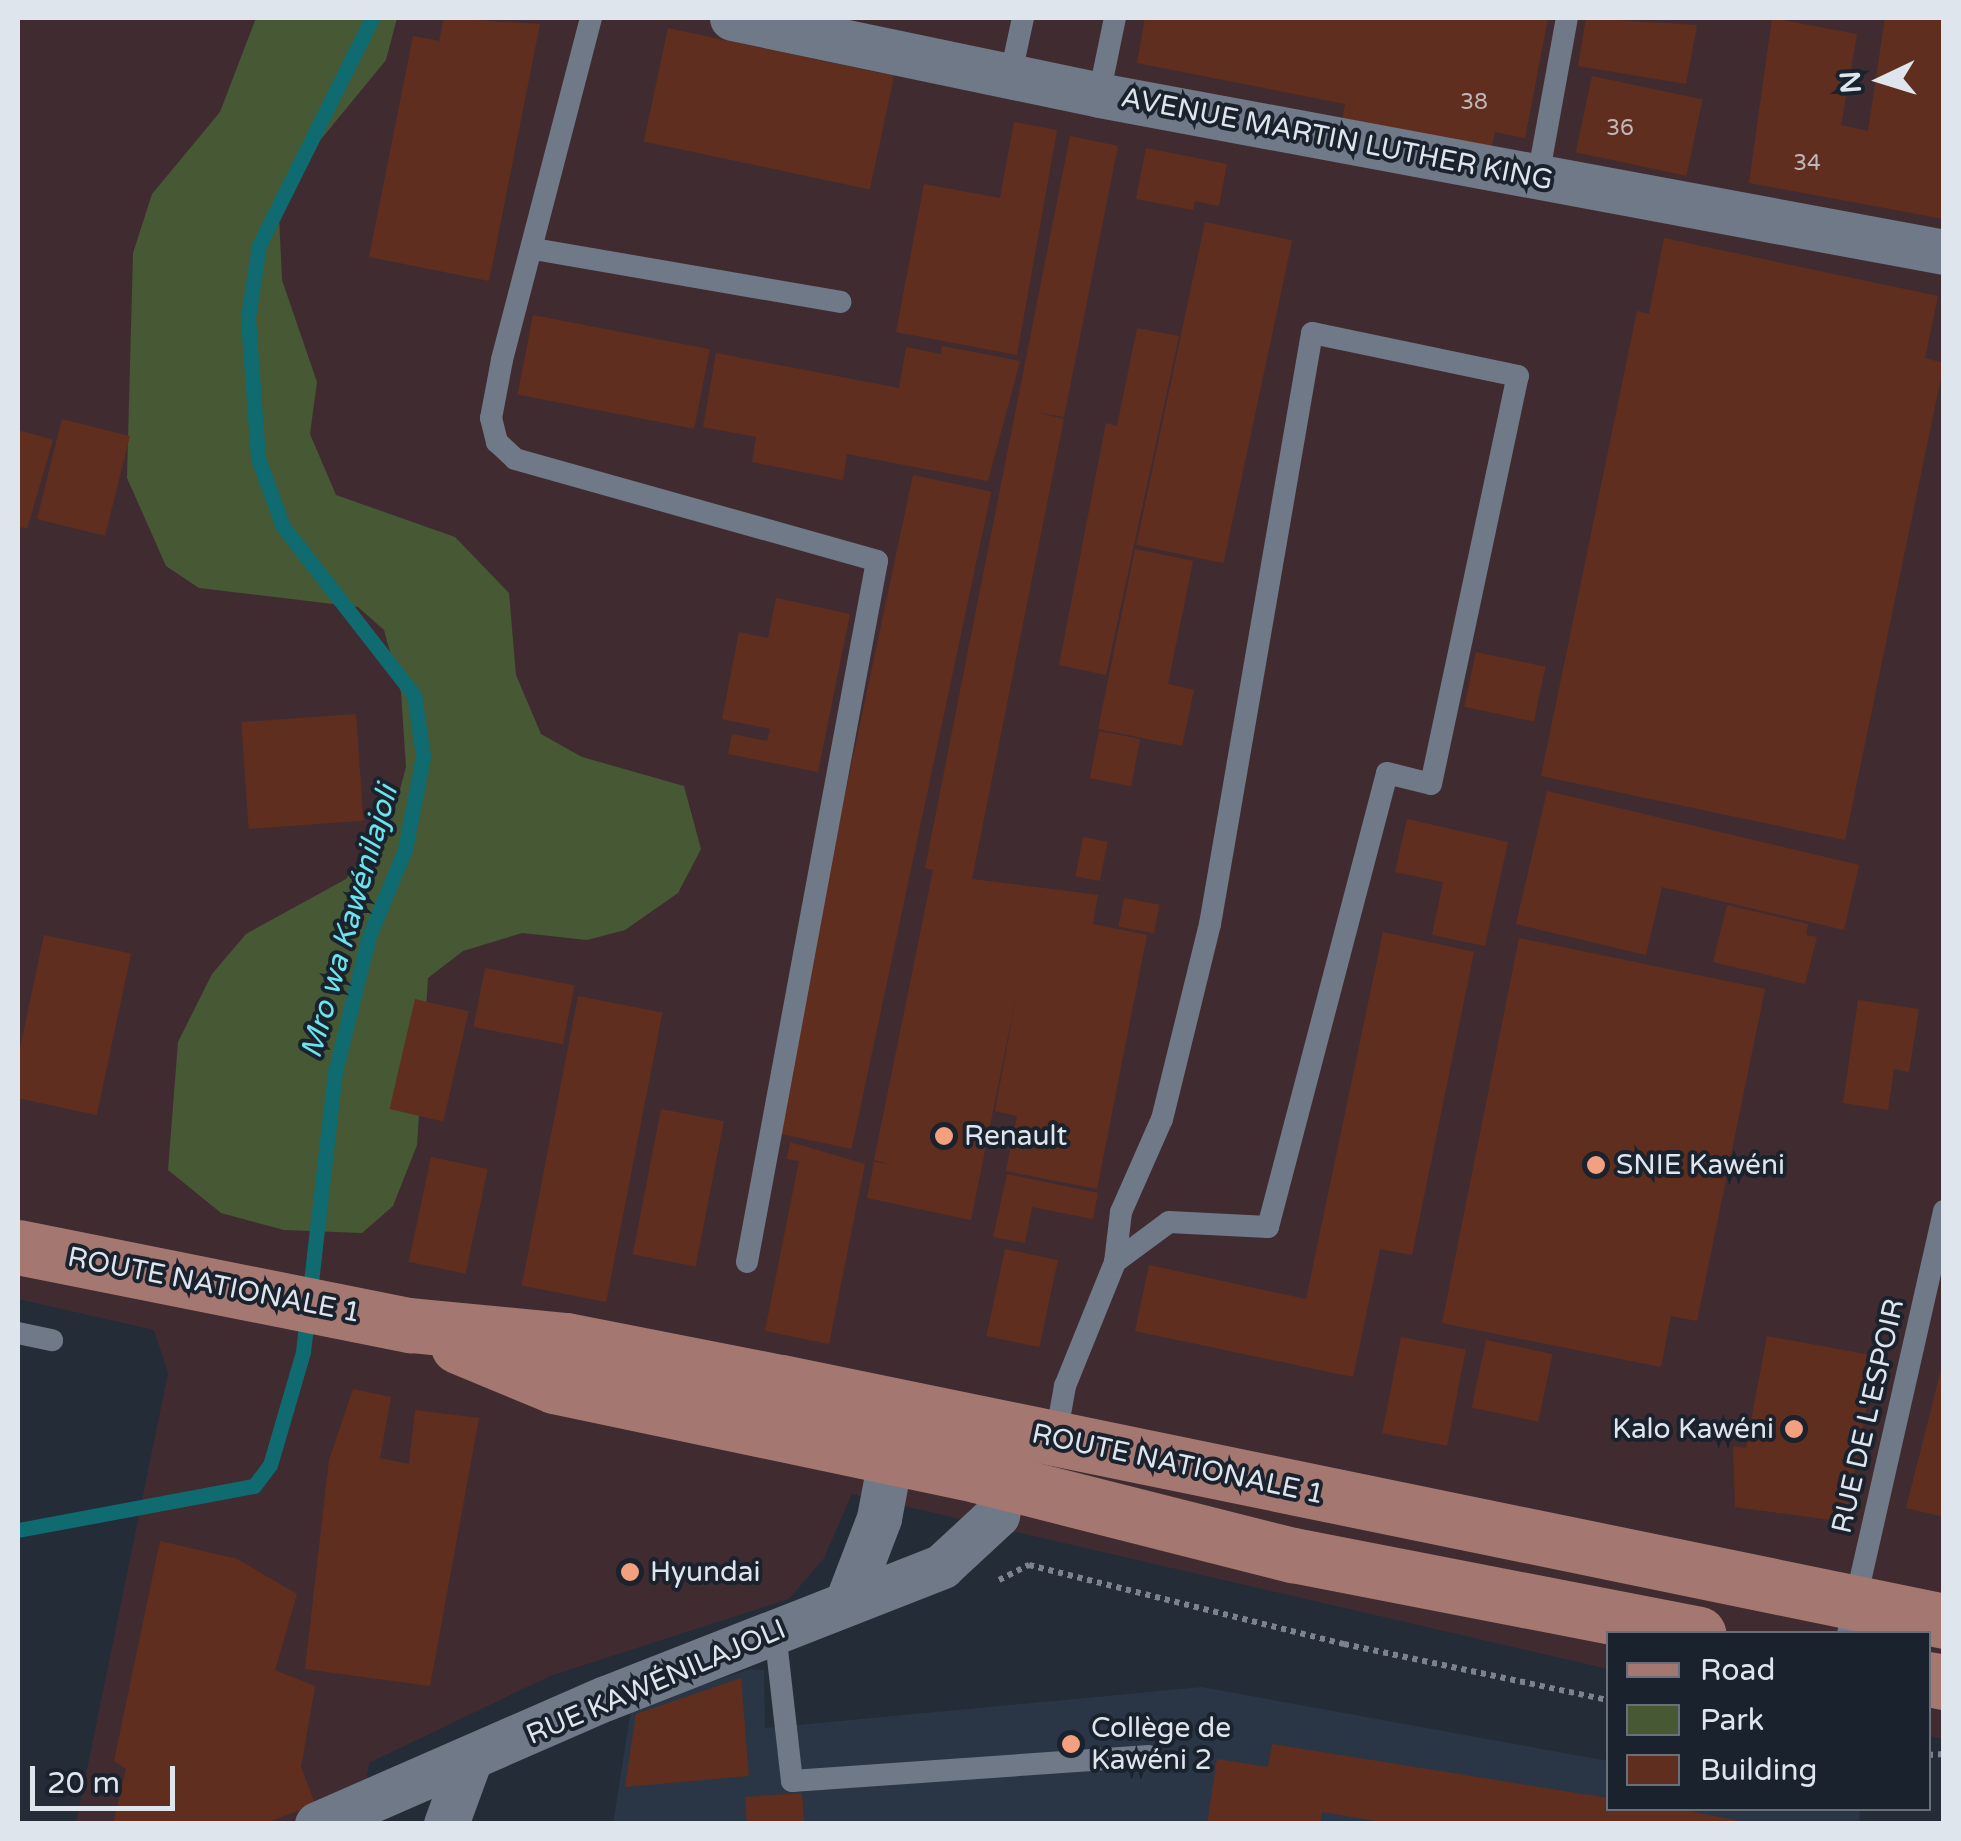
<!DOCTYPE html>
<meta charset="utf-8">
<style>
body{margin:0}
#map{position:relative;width:1961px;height:1841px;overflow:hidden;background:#232c37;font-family:"Varela Round",sans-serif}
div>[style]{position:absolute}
.commercial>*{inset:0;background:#402c30}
.built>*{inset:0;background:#2a3645}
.green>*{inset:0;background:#465834}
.stream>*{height:15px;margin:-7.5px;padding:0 7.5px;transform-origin:7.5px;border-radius:7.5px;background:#106b71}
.building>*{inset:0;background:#602e1e;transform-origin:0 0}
.path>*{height:6px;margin-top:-3px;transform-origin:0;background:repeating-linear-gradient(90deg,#7c838c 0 5px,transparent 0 10px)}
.service>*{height:22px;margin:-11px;padding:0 11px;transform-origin:11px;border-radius:11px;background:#707987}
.minor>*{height:45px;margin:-22.5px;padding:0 22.5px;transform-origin:22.5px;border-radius:22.5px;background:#707987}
.primary>*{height:55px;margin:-27.5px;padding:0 27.5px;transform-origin:27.5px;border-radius:27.5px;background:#a47870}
.dots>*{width:28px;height:28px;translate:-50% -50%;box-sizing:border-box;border:5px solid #1a222d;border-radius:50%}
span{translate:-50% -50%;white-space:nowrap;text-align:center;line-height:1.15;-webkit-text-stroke:8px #1a222d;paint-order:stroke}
.number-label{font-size:22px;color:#bfb7b8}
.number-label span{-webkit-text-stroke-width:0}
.street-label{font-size:28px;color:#dfe5ec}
.poi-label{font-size:28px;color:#dfe5ec}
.left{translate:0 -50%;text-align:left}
.right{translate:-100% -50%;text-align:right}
.water-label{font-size:30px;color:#6ce4ec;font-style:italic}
.frame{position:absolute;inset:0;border:20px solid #dfe5ec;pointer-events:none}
.legend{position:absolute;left:1606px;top:1631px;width:325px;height:180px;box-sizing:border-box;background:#1a222d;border:2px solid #697079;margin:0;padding:12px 18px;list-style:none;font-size:30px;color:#dfe5ec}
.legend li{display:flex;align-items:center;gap:20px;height:50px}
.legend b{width:50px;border:2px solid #697079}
.north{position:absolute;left:1831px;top:30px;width:100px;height:100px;-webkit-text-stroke:8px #1a222d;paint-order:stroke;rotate:266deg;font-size:28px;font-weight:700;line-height:40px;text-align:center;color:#dfe5ec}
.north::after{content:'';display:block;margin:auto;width:35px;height:45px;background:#dfe5ec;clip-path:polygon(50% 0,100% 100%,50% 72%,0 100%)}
.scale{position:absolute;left:30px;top:1766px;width:145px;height:45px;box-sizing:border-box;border:5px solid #dfe5ec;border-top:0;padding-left:12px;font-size:30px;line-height:35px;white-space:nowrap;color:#dfe5ec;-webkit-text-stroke:8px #1a222d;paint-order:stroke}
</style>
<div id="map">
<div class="commercial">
<i style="clip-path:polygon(18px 18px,1943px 18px,1943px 1739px,1929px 1736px,1928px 1634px,1608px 1634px,1608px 1669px,852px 1494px,824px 1558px,789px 1599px,550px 1676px,369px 1763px,360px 1823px,76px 1823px,168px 1373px,154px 1330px,18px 1299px)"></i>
</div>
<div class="built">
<i style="clip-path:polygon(750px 1669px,764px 1670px,765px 1728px,1202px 1687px,1608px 1761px,1608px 1808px,1860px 1809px,1859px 1824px,613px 1824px,631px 1709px)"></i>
</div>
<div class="green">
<i style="clip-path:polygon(256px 18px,397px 18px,386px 60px,313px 149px,279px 215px,282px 280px,317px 382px,310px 434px,336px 495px,455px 537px,509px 593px,516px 675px,541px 734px,582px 757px,684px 786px,701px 849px,678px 893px,625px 930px,587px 940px,522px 933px,463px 951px,428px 978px,417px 1145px,393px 1206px,362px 1233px,284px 1230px,221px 1213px,168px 1170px,178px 1042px,212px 974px,246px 934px,346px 879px,395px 808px,406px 767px,401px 692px,384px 630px,358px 607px,199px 588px,166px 566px,127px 478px,133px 253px,152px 194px,220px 112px)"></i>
</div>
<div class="stream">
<i style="left:18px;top:1530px;width:240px;rotate:-10.6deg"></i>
<i style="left:254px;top:1486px;width:26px;rotate:-53deg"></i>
<i style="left:270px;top:1465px;width:118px;rotate:-73.7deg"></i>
<i style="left:303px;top:1352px;width:282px;rotate:-83.5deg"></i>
<i style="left:335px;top:1072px;width:140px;rotate:-76deg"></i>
<i style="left:369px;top:936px;width:94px;rotate:-67.5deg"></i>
<i style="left:405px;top:849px;width:95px;rotate:-79deg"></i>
<i style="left:423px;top:756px;width:62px;rotate:-98.4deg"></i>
<i style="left:414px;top:695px;width:213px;rotate:-127.9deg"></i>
<i style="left:283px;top:527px;width:73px;rotate:-109.9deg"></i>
<i style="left:258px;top:458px;width:141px;rotate:-94.1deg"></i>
<i style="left:248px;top:317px;width:73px;rotate:-81.3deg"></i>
<i style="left:259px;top:245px;width:254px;rotate:-63.5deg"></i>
</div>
<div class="building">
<i style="clip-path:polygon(444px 18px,540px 24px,489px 281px,369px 257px,413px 36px,439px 41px)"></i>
<i style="clip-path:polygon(1145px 18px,1548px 18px,1525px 138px,1495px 132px,1491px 149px,1342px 121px,1345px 104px,1137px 63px)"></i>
<i style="clip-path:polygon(1586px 18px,1697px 25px,1686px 84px,1578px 66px)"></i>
<i style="clip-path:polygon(1772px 18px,1857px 34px,1841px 125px,1868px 131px,1885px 18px,1944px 18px,1944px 219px,1749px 183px)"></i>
<i style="left:668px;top:28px;width:231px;height:116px;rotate:12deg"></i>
<i style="left:1592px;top:76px;width:113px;height:78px;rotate:12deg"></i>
<i style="clip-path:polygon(1014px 122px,1057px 130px,1017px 355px,896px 332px,924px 184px,1000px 198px)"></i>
<i style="clip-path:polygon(1070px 136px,1118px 146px,1064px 417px,1035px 412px,1064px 419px,972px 879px,1098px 895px,1093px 924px,1147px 935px,1097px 1189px,1006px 1171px,1017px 1116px,995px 1111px,1016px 997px,971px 1220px,867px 1198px,874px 1162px,890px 1164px,874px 1160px,933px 870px,925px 868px)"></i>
<i style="clip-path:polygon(1146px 148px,1227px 164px,1219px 206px,1195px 201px,1193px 210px,1136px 199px)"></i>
<i style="left:1205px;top:222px;width:89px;height:330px;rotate:12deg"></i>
<i style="clip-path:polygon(1664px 238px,1938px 296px,1925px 358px,1944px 363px,1845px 840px,1541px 776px,1637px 311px,1649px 314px)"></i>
<i style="left:533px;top:315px;width:180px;height:81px;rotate:11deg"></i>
<i style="clip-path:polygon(1137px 328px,1179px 336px,1106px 675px,1059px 665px,1106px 423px,1117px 426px)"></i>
<i style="clip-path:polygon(942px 346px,1020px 361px,988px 481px,847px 454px,843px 480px,752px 462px,756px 437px,703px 427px,716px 353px,899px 388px,906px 347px,941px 354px)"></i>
<i style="left:62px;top:419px;width:70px;height:103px;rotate:14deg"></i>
<i style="clip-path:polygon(18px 430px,53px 440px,27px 529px,18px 526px)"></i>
<i style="left:913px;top:475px;width:80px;height:672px;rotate:12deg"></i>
<i style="clip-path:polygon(1135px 549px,1193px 561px,1168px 684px,1194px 690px,1182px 746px,1098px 729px)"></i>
<i style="clip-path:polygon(776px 598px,850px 614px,818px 772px,728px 754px,732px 734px,767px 741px,770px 729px,722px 719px,739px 632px,768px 638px)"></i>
<i style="left:1476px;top:652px;width:71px;height:56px;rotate:12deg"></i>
<i style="left:356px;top:714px;width:107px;height:115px;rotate:86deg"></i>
<i style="left:1099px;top:731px;width:42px;height:48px;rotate:11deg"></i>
<i style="clip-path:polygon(1547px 791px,1859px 865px,1844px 930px,1662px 887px,1646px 955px,1516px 924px)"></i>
<i style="clip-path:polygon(1407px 819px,1508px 842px,1485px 946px,1432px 935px,1443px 882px,1395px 872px)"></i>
<i style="left:1083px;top:837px;width:25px;height:40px;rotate:11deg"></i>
<i style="left:1124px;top:898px;width:36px;height:29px;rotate:11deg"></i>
<i style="clip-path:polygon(1727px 905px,1808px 924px,1806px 935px,1817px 937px,1805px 984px,1713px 962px)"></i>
<i style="clip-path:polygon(1383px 932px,1474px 952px,1412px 1255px,1380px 1249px,1353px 1377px,1135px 1331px,1149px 1265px,1306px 1299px)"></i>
<i style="left:44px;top:935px;width:89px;height:165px;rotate:12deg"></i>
<i style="clip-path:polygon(1519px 938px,1765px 989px,1697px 1321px,1671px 1316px,1661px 1367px,1442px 1323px)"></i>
<i style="left:485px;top:968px;width:91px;height:60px;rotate:11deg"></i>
<i style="left:578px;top:996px;width:86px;height:295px;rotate:11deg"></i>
<i style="left:415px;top:999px;width:55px;height:113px;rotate:13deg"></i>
<i style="clip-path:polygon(1858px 1000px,1919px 1009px,1909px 1072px,1894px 1069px,1888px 1110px,1843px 1103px)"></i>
<i style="left:661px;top:1109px;width:64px;height:148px;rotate:11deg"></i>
<i style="clip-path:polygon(790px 1142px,865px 1164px,829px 1344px,765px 1331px,799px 1161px,787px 1159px)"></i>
<i style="left:431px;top:1157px;width:58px;height:107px;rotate:12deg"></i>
<i style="clip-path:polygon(1007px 1174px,1098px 1193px,1093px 1219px,1032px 1207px,1025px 1243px,993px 1237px)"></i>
<i style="left:1005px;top:1249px;width:54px;height:89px;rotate:12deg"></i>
<i style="clip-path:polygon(1767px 1336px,1876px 1356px,1845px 1522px,1735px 1507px,1733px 1446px,1746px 1448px)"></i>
<i style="left:1401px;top:1337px;width:66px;height:98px;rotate:11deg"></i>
<i style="left:1486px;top:1340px;width:68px;height:69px;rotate:12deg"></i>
<i style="clip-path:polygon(1942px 1366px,1944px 1366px,1944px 1517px,1906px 1508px)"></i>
<i style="clip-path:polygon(353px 1389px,391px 1397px,380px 1458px,409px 1464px,415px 1410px,479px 1418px,430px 1686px,305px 1669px,329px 1460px)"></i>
<i style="clip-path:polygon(160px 1541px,237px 1559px,297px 1594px,275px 1670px,315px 1686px,301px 1767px,315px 1804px,263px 1824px,113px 1824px,126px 1769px,114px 1761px)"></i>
<i style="clip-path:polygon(741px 1678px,749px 1776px,625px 1787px,636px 1714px)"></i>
<i style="clip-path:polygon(1272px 1744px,1608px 1798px,1608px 1808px,1674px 1808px,1755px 1824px,1394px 1824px,1322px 1812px,1320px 1824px,1207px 1824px,1217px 1759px,1268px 1767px)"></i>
<i style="left:802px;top:1793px;width:31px;height:57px;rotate:86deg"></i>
</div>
<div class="path">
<i style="left:999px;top:1580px;width:34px;rotate:-27deg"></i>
<i style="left:1029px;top:1565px;width:325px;rotate:14.1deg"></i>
<i style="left:1344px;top:1644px;width:270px;rotate:12deg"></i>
<i style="left:1928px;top:1755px;width:16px;rotate:-4deg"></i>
</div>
<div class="service">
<i style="left:591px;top:18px;width:353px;rotate:104.6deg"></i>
<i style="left:502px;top:360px;width:59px;rotate:100.7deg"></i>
<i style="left:491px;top:418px;width:25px;rotate:76deg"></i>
<i style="left:497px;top:442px;width:25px;rotate:43deg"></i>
<i style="left:515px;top:459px;width:376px;rotate:15.7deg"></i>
<i style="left:877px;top:561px;width:713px;rotate:100.51deg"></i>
<i style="left:1010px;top:78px;width:61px;rotate:-77.8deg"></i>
<i style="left:1099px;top:95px;width:79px;rotate:-78.3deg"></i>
<i style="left:1538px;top:177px;width:162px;rotate:-79.7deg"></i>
<i style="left:534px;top:249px;width:311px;rotate:9.8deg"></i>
<i style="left:18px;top:1333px;width:35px;rotate:12deg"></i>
<i style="left:1055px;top:1442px;width:57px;rotate:-79.9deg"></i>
<i style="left:1065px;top:1386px;width:134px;rotate:-68deg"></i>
<i style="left:1115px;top:1262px;width:67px;rotate:-36.5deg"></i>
<i style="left:1169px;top:1222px;width:99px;rotate:2.9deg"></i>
<i style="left:1268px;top:1227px;width:469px;rotate:-75.3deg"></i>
<i style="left:1387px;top:773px;width:45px;rotate:14deg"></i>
<i style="left:1431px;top:784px;width:417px;rotate:-78deg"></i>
<i style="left:1518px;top:376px;width:210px;rotate:-168.2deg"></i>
<i style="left:1312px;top:333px;width:600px;rotate:99.79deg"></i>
<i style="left:1210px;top:924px;width:201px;rotate:103.8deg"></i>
<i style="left:1162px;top:1119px;width:102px;rotate:113.8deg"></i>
<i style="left:1121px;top:1212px;width:50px;rotate:96.8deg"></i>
<i style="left:775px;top:1632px;width:150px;rotate:83.5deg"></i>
<i style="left:792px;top:1781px;width:358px;rotate:-4deg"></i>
<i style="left:1848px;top:1634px;width:434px;rotate:-77.2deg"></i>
</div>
<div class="minor">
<i style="left:732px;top:18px;width:375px;rotate:11.8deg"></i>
<i style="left:1099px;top:95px;width:859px;rotate:10.53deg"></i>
<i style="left:847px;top:1602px;width:90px;rotate:-69.1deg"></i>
<i style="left:879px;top:1518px;width:97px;rotate:-79.3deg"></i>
<i style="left:317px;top:1824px;width:315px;rotate:-23.6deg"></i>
<i style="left:606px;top:1698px;width:361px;rotate:-21.4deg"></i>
<i style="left:942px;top:1566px;width:75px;rotate:-42.8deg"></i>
<i style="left:997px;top:1515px;width:67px;rotate:-77deg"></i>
<i style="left:446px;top:1824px;width:64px;rotate:-69.9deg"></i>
</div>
<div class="primary">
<i style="left:18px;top:1247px;width:400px;rotate:11.3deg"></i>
<i style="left:410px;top:1325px;width:157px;rotate:5.5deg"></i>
<i style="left:566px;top:1340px;width:219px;rotate:11.1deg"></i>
<i style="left:781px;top:1382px;width:1187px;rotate:11.61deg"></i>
<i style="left:458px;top:1346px;width:104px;rotate:22.6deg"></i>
<i style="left:554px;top:1386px;width:431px;rotate:11.9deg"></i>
<i style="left:976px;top:1475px;width:327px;rotate:14.2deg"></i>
<i style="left:1293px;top:1555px;width:413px;rotate:11deg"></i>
<i style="left:1928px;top:1679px;width:16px;rotate:11deg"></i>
</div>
<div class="dots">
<i style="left:944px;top:1136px;background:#f2a080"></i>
<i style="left:1596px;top:1165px;background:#f2a080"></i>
<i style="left:1794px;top:1429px;background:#f2a080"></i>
<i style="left:630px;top:1572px;background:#f2a080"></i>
<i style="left:1071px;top:1744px;background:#f2a080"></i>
</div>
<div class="number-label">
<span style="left:1474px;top:103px">38</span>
<span style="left:1620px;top:129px">36</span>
<span style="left:1807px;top:164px">34</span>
</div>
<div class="street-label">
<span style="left:1337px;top:139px;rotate:11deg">AVENUE MARTIN LUTHER KING</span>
<span style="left:214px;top:1285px;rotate:11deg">ROUTE NATIONALE 1</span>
<span style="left:1868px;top:1416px;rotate:-77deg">RUE DE L'ESPOIR</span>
<span style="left:1178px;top:1464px;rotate:12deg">ROUTE NATIONALE 1</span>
<span style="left:656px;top:1682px;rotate:-23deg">RUE KAWÉNILAJOLI</span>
</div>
<div class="poi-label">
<span class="left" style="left:964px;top:1136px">Renault</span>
<span class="left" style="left:1616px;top:1165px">SNIE Kawéni</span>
<span class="right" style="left:1774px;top:1429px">Kalo Kawéni</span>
<span class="left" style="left:650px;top:1572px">Hyundai</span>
<span class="left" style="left:1091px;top:1744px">Collège de<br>Kawéni 2</span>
</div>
<div class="water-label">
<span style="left:350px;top:922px;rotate:-74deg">Mro wa Kawénilajoli</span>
</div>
<div class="frame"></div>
<ul class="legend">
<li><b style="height:12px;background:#a47870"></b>Road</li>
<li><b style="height:28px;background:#465834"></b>Park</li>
<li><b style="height:28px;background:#602e1e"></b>Building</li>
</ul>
<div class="north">N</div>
<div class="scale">20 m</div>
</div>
